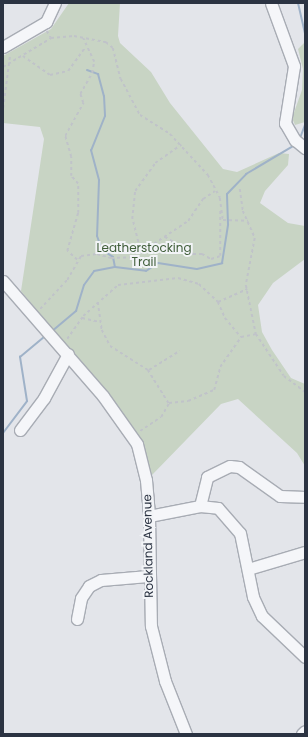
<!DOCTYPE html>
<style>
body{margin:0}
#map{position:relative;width:308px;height:737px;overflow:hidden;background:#e3e5ea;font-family:Poppins,sans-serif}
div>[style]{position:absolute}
.green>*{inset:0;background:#c8d4c4}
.stream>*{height:2px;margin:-1px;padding:0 1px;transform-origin:1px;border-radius:1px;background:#9fb2c8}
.path>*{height:1.5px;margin-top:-0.75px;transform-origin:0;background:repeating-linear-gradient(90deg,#c0c3c9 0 3px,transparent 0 6px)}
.roads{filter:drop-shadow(1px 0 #a8acb4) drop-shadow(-1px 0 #a8acb4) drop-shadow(0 1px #a8acb4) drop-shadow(0 -1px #a8acb4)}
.minor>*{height:11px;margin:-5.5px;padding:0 5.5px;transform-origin:5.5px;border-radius:5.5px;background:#f5f6f9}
span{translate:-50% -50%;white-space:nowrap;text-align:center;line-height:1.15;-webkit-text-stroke:4px #f2f4f7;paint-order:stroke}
.park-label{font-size:12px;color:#3f5d39}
.street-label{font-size:12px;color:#2b3342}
.frame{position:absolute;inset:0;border:4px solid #2b3342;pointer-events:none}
</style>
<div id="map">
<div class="green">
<i style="clip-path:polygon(69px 3px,120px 3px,118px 36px,120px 43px,151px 72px,170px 103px,223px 169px,237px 172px,279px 153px,289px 154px,288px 165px,265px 191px,260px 203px,288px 223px,305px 226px,305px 259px,273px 283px,258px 305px,262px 332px,272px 350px,291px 378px,305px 384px,305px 466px,297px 453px,238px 399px,221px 404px,152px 475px,143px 447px,128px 421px,21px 291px,44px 139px,40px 127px,3px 123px,3px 56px,51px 29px)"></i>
<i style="clip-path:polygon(305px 42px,305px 122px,295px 125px,292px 118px,302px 90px,303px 69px,298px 49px)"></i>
</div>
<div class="stream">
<i style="left:298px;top:3px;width:32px;rotate:77deg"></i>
<i style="left:87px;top:70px;width:12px;rotate:20deg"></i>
<i style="left:98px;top:74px;width:23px;rotate:75deg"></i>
<i style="left:104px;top:96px;width:20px;rotate:87deg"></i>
<i style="left:105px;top:116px;width:37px;rotate:112deg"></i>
<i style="left:91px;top:150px;width:31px;rotate:75deg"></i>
<i style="left:99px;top:180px;width:56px;rotate:92deg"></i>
<i style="left:97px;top:236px;width:15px;rotate:70deg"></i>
<i style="left:102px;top:250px;width:13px;rotate:32deg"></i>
<i style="left:113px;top:257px;width:10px;rotate:79deg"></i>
<i style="left:300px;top:138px;width:14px;rotate:-69deg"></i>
<i style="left:51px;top:332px;width:33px;rotate:-40deg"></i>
<i style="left:76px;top:311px;width:27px;rotate:-73deg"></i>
<i style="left:84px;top:285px;width:17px;rotate:-54deg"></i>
<i style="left:94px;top:271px;width:21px;rotate:-11deg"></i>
<i style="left:115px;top:267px;width:31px;rotate:7deg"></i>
<i style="left:146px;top:271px;width:14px;rotate:-34deg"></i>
<i style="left:158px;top:263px;width:39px;rotate:9deg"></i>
<i style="left:197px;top:269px;width:26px;rotate:-13deg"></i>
<i style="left:222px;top:263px;width:39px;rotate:-81deg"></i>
<i style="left:228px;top:224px;width:30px;rotate:-92deg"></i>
<i style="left:227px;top:194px;width:28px;rotate:-46deg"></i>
<i style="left:246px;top:174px;width:57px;rotate:-30.6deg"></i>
<i style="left:3px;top:433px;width:40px;rotate:-53deg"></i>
<i style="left:27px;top:401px;width:45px;rotate:-99deg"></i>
<i style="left:20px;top:357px;width:34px;rotate:-40deg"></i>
</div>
<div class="path">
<i style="left:47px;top:31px;width:8px;rotate:60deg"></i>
<i style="left:23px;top:56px;width:33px;rotate:35deg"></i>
<i style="left:50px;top:75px;width:18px;rotate:-13deg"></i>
<i style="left:68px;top:71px;width:29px;rotate:-54deg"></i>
<i style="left:3px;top:67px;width:56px;rotate:-31.1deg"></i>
<i style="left:51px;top:38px;width:23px;rotate:-5deg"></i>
<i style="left:74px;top:36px;width:33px;rotate:11deg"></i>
<i style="left:106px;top:42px;width:9px;rotate:41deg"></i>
<i style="left:113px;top:48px;width:32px;rotate:76deg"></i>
<i style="left:121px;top:79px;width:41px;rotate:62.2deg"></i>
<i style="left:140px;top:115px;width:36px;rotate:32deg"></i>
<i style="left:170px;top:134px;width:56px;rotate:47.2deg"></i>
<i style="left:208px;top:175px;width:26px;rotate:62deg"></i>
<i style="left:220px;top:198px;width:22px;rotate:82deg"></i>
<i style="left:223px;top:220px;width:25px;rotate:2deg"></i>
<i style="left:3px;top:108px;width:54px;rotate:-82.6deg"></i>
<i style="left:240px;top:189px;width:22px;rotate:82deg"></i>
<i style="left:243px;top:211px;width:30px;rotate:66deg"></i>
<i style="left:255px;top:238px;width:48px;rotate:100.8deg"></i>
<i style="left:246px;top:285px;width:50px;rotate:78.5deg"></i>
<i style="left:256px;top:334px;width:50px;rotate:56.3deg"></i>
<i style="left:284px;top:376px;width:26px;rotate:37deg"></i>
<i style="left:165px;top:237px;width:33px;rotate:31deg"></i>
<i style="left:193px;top:254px;width:9px"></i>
<i style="left:202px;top:254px;width:10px;rotate:29deg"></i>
<i style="left:211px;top:259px;width:9px;rotate:-18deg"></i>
<i style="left:220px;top:256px;width:47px;rotate:-90deg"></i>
<i style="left:141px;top:254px;width:36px;rotate:-104deg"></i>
<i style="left:132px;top:219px;width:28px;rotate:-84deg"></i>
<i style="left:135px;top:191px;width:34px;rotate:-54deg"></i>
<i style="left:155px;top:163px;width:32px;rotate:-35deg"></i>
<i style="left:77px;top:260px;width:13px;rotate:-138deg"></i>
<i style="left:67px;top:251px;width:40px;rotate:-74deg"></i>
<i style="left:78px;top:213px;width:29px;rotate:-90deg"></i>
<i style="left:78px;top:184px;width:11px;rotate:-131deg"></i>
<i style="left:71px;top:176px;width:19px;rotate:-90deg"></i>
<i style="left:71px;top:157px;width:22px;rotate:-106deg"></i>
<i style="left:65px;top:136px;width:38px;rotate:-61deg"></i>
<i style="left:83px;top:103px;width:9px;rotate:-108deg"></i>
<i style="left:80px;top:94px;width:24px;rotate:-60deg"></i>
<i style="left:92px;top:73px;width:11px;rotate:-80deg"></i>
<i style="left:94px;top:62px;width:26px;rotate:-115deg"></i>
<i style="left:98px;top:302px;width:28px;rotate:82deg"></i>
<i style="left:102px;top:330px;width:18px;rotate:63deg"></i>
<i style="left:110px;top:346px;width:45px;rotate:32.3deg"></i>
<i style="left:148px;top:370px;width:39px;rotate:58deg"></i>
<i style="left:218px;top:302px;width:17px;rotate:66deg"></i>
<i style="left:225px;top:318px;width:25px;rotate:50deg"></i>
<i style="left:218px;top:302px;width:32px;rotate:-24deg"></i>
<i style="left:40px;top:309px;width:40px;rotate:-47deg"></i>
<i style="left:67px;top:280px;width:28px;rotate:-60deg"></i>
<i style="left:81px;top:256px;width:16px;rotate:-7deg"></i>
<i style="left:97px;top:254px;width:15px;rotate:16deg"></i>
<i style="left:111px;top:258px;width:23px;rotate:-2deg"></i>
<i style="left:134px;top:257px;width:65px;rotate:-33.7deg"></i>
<i style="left:188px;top:221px;width:27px;rotate:-56deg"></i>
<i style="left:203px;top:199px;width:14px;rotate:-34deg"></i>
<i style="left:82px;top:318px;width:17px;rotate:13deg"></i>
<i style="left:241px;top:337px;width:15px;rotate:-11deg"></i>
<i style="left:67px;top:339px;width:28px;rotate:-55deg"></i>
<i style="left:83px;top:316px;width:47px;rotate:-41.5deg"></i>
<i style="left:118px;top:285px;width:60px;rotate:-6.7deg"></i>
<i style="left:178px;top:278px;width:22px;rotate:16deg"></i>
<i style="left:199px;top:284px;width:26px;rotate:43deg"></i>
<i style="left:149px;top:370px;width:36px;rotate:-32deg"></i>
<i style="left:169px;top:403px;width:19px;rotate:-6deg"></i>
<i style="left:188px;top:401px;width:28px;rotate:-23deg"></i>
<i style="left:214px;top:390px;width:24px;rotate:-75deg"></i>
<i style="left:220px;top:367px;width:37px;rotate:-55deg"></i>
<i style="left:140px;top:431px;width:25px;rotate:-34deg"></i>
<i style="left:161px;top:417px;width:16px;rotate:-60deg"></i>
</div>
<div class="roads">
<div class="minor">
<i style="left:271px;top:3px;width:67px;rotate:69.9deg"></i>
<i style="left:294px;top:66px;width:58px;rotate:99deg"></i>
<i style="left:285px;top:123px;width:20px;rotate:60deg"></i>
<i style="left:295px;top:140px;width:13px;rotate:39deg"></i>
<i style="left:3px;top:47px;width:50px;rotate:-30.2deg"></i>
<i style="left:46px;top:22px;width:21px;rotate:-65deg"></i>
<i style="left:3px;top:281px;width:152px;rotate:49deg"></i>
<i style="left:103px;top:396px;width:59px;rotate:54.7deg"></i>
<i style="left:137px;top:444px;width:37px;rotate:76deg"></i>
<i style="left:146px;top:480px;width:36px;rotate:85deg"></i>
<i style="left:149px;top:516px;width:110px;rotate:89deg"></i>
<i style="left:151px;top:626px;width:57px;rotate:75.7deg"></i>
<i style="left:165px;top:681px;width:57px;rotate:68.4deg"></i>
<i style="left:20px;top:430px;width:40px;rotate:-53deg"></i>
<i style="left:44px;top:398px;width:50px;rotate:-61.4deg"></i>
<i style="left:200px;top:506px;width:30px;rotate:-76deg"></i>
<i style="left:207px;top:477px;width:25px;rotate:-26deg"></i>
<i style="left:230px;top:466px;width:9px;rotate:6deg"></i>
<i style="left:239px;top:467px;width:50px;rotate:35.3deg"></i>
<i style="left:280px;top:496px;width:25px;rotate:2deg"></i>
<i style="left:149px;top:516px;width:52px;rotate:-11.1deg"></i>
<i style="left:200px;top:506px;width:18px;rotate:6deg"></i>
<i style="left:218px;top:508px;width:33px;rotate:49deg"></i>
<i style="left:240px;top:533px;width:65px;rotate:78.5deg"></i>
<i style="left:253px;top:597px;width:21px;rotate:65deg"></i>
<i style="left:262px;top:616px;width:59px;rotate:43.6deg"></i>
<i style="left:248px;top:569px;width:59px;rotate:-16.6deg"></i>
<i style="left:77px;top:619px;width:21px;rotate:-79deg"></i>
<i style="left:81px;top:598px;width:14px;rotate:-56deg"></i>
<i style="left:89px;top:586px;width:13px;rotate:-27deg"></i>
<i style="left:101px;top:580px;width:47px;rotate:-4.9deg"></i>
<i style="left:302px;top:734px;width:4px;rotate:-45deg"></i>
</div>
</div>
<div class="park-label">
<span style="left:144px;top:255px">Leatherstocking<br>Trail</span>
</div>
<div class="street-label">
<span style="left:148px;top:546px;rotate:-91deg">Rockland Avenue</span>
</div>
<div class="frame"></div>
</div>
